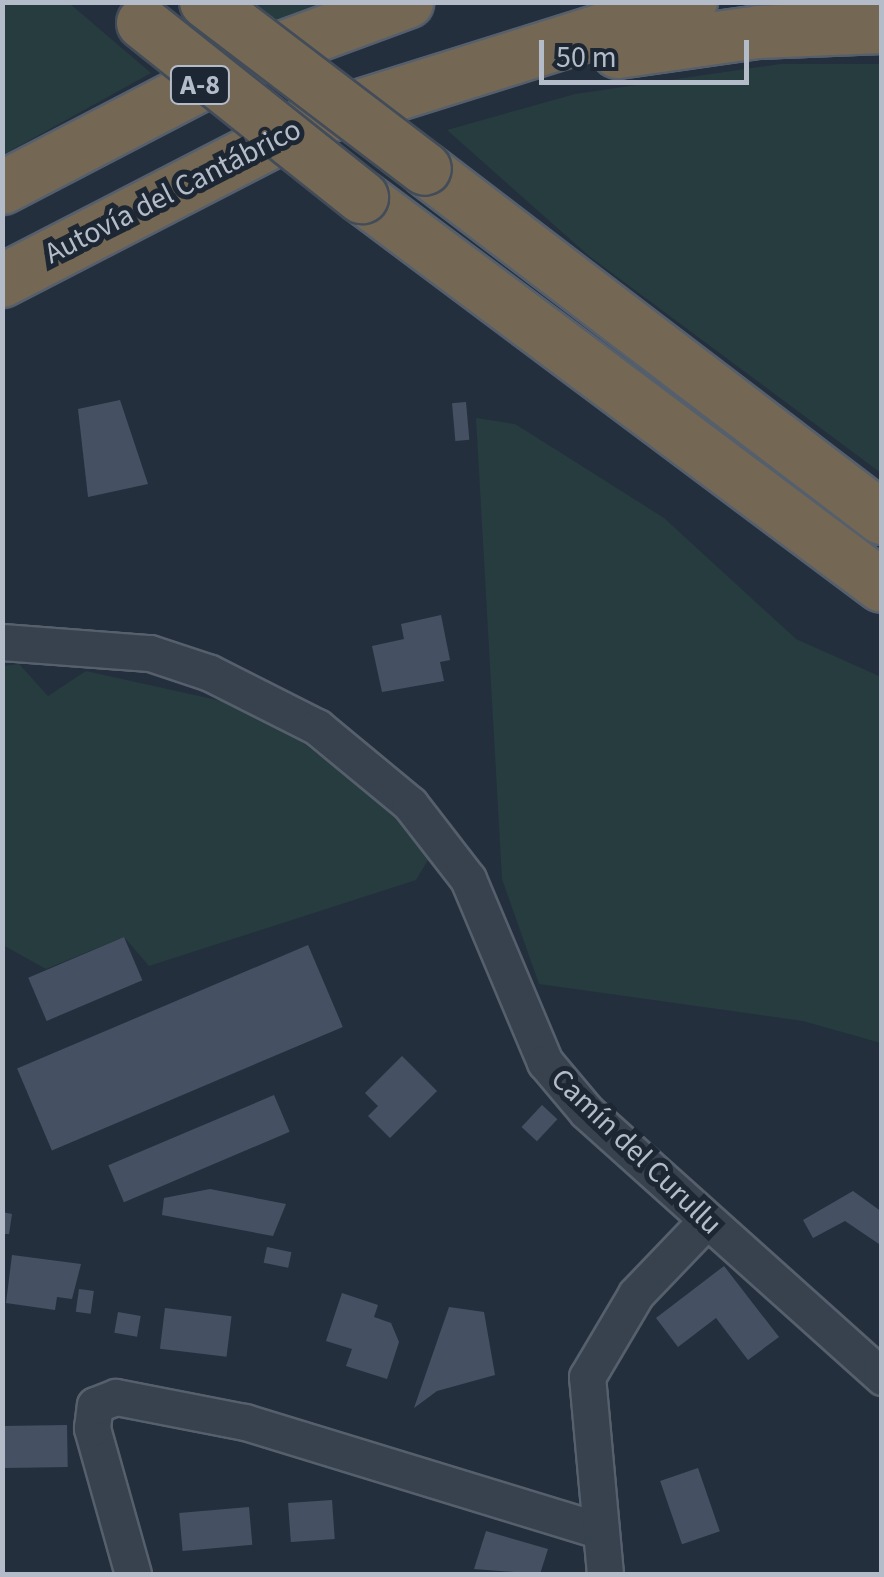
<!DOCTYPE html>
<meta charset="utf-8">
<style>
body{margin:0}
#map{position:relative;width:884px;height:1577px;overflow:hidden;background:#242f3e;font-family:"Source Sans 3",sans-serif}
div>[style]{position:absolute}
.green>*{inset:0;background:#263c3f}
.building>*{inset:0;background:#455162;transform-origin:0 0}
.roads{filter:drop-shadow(2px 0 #565f6c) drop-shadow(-2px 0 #565f6c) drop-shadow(0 2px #565f6c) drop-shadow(0 -2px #565f6c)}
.minor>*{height:35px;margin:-17.5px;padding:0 17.5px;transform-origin:17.5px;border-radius:17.5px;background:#38414e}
.highway>*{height:52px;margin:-26px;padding:0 26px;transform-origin:26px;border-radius:26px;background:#746855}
.bridges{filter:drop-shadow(2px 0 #434c59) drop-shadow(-2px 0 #434c59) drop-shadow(0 2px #434c59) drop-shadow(0 -2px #434c59)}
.highway-bridge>*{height:52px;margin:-26px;padding:0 26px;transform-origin:26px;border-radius:26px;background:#746855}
span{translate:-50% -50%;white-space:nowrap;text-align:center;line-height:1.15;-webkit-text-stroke:10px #1d2633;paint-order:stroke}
.shield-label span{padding:2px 8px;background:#1d2633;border:2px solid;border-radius:8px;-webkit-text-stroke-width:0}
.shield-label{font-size:28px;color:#b4bcc9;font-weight:700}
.street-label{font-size:30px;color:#b4bcc9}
.frame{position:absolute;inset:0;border:5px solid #b4bcc9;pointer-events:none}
.scale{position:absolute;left:539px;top:40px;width:210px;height:45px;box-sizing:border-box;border:5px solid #b4bcc9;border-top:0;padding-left:12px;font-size:30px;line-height:35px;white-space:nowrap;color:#b4bcc9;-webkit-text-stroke:8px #1d2633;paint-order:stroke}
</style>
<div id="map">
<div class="green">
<i style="clip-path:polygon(3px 2px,69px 3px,151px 73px,3px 155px)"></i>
<i style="clip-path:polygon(253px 3px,337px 3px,283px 26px)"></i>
<i style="clip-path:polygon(780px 64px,881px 64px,881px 473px,589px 256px,447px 130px,575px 94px)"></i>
<i style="clip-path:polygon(476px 418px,515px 424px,566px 456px,664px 518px,796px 639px,881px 677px,881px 1043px,803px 1021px,539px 984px,502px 879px)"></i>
<i style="clip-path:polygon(19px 664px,48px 696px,86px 671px,226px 702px,302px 742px,414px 828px,431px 855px,416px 880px,149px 966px,124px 937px,46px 969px,3px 945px,3px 666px)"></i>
</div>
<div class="building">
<i style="clip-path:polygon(120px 400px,148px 484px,88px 497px,78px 409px)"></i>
<i style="left:466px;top:402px;width:38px;height:14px;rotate:85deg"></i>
<i style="clip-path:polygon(441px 615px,450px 660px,440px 662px,444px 681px,382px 692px,372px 646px,404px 639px,401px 624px)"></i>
<i style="left:124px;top:937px;width:47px;height:104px;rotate:67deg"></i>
<i style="left:308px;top:945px;width:89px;height:316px;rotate:67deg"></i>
<i style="clip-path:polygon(402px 1056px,437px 1091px,390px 1138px,368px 1116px,378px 1106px,365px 1093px)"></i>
<i style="left:274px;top:1095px;width:40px;height:180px;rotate:67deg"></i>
<i style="left:542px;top:1105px;width:21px;height:30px;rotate:43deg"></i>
<i style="clip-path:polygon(210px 1189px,286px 1204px,273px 1236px,162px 1215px,164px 1198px)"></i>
<i style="clip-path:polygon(853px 1191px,882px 1212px,882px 1246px,845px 1221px,813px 1238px,803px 1220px)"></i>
<i style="clip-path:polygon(2px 1212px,12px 1214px,9px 1234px,2px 1234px)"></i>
<i style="left:267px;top:1247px;width:25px;height:16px;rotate:12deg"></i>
<i style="clip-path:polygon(12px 1255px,81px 1264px,72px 1299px,57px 1297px,55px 1310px,6px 1303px)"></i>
<i style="clip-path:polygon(724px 1266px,779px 1337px,748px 1360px,716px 1318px,678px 1347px,656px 1318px)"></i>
<i style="left:79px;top:1289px;width:15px;height:23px;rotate:8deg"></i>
<i style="clip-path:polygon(342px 1293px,378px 1305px,374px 1317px,391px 1323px,399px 1342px,387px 1379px,346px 1366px,352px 1349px,326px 1341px)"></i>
<i style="clip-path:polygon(449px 1307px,484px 1312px,495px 1375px,437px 1391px,414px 1408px)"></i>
<i style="left:165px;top:1308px;width:67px;height:41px;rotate:7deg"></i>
<i style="left:118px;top:1312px;width:23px;height:21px;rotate:10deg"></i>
<i style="left:67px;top:1425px;width:42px;height:63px;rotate:89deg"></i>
<i style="left:698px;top:1468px;width:67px;height:40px;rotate:71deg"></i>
<i style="left:332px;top:1500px;width:39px;height:44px;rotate:86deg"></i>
<i style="left:249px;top:1507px;width:38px;height:70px;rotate:85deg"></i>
<i style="clip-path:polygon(486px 1531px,548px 1549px,540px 1574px,474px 1569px)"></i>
</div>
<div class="roads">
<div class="minor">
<i style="left:2px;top:642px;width:148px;rotate:4.3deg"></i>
<i style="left:150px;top:653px;width:63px;rotate:18.4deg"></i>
<i style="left:210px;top:673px;width:120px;rotate:26.8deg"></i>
<i style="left:317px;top:727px;width:121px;rotate:39.6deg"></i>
<i style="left:410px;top:804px;width:95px;rotate:52.3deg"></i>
<i style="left:468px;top:879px;width:199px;rotate:67.2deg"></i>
<i style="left:545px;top:1062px;width:65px;rotate:50deg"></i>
<i style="left:587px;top:1112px;width:397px;rotate:41.9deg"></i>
<i style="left:133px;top:1574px;width:152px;rotate:-105.7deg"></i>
<i style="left:92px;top:1428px;width:23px;rotate:-83deg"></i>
<i style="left:95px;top:1405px;width:22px;rotate:-21deg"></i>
<i style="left:116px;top:1397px;width:131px;rotate:11deg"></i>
<i style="left:245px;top:1422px;width:367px;rotate:17deg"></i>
<i style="left:605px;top:1574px;width:198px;rotate:-95.2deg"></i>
<i style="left:587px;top:1377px;width:96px;rotate:-59.4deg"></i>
<i style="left:636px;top:1294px;width:100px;rotate:-46.2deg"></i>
</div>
<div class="highway">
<i style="left:618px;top:52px;width:141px;rotate:-8.1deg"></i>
<i style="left:758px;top:32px;width:124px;rotate:-2.3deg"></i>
<i style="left:425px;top:169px;width:575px;rotate:37.37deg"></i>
<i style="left:2px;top:188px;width:273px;rotate:-27.5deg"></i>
<i style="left:244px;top:62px;width:174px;rotate:-20.2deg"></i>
<i style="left:362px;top:197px;width:649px;rotate:36.8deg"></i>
<i style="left:2px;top:281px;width:349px;rotate:-27.3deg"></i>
<i style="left:312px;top:121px;width:397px;rotate:-17.4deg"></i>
</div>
</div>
<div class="bridges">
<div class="highway-bridge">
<i style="left:206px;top:2px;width:275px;rotate:37.3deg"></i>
<i style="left:143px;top:23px;width:280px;rotate:38.5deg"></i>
</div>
</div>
<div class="shield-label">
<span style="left:200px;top:85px">A-8</span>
</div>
<div class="street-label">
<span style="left:173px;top:192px;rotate:-27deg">Autovía del Cantábrico</span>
<span style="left:636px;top:1152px;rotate:44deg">Camín del Curullu</span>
</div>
<div class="frame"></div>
<div class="scale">50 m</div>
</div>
